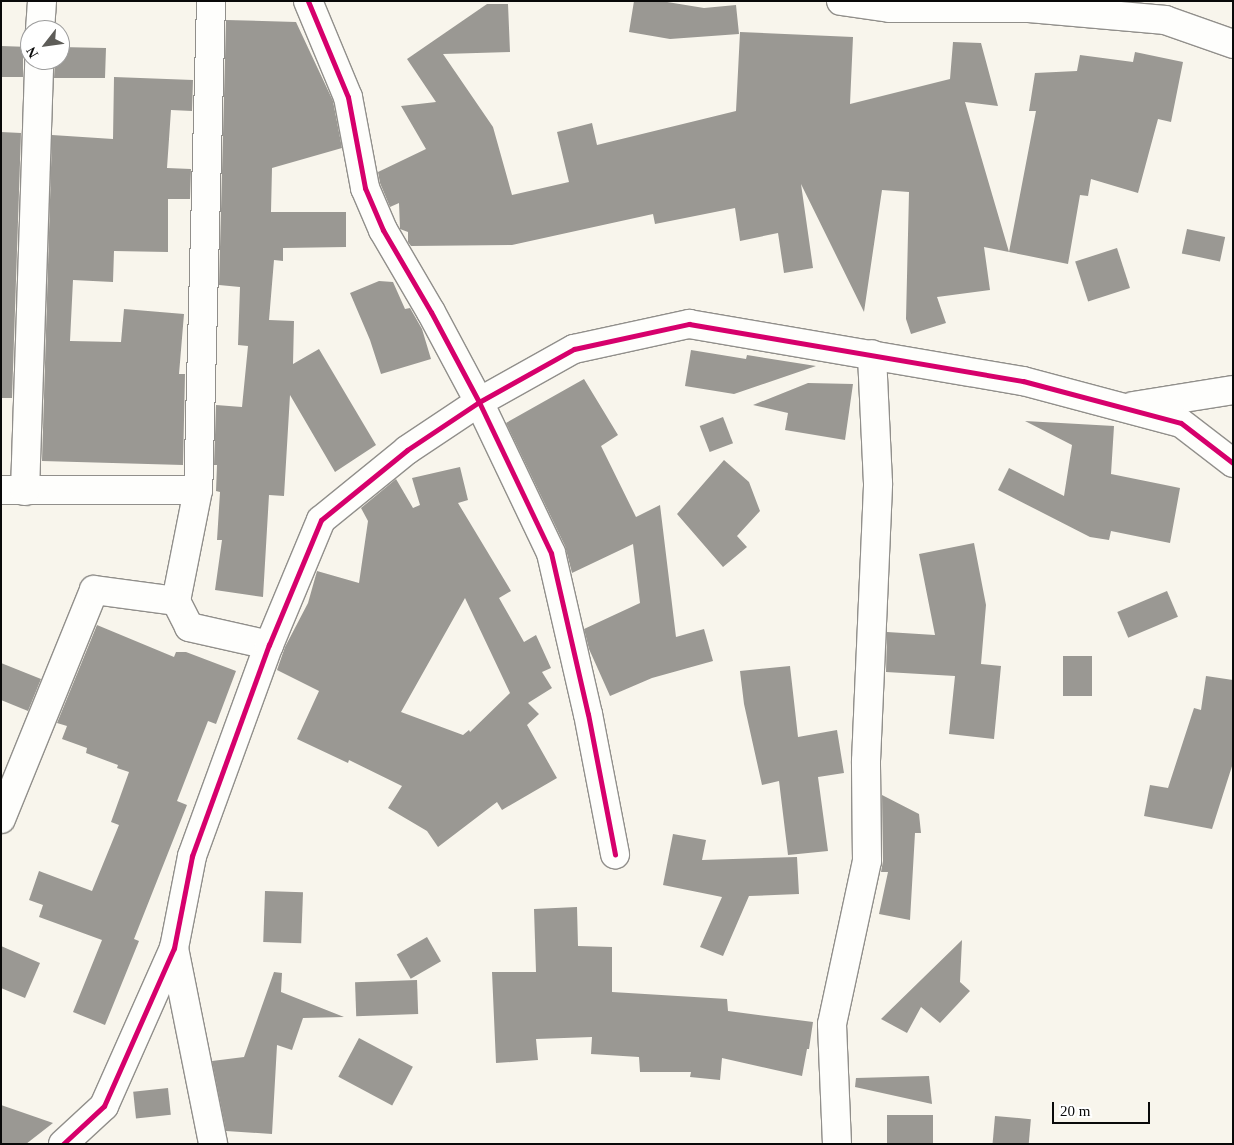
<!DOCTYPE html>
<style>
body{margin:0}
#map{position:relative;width:1234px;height:1145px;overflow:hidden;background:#f8f5ec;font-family:Georgia,serif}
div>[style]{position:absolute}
.building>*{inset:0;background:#9a9893;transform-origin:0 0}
.roads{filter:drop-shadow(1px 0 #918f8b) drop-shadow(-1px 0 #918f8b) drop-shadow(0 1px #918f8b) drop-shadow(0 -1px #918f8b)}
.minor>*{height:28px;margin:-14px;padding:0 14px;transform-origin:14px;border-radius:14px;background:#fefefc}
.cycleway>*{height:5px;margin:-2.5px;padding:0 2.5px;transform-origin:2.5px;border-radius:2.5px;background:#d6006c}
span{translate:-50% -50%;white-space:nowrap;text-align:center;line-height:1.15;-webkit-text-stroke:5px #fff;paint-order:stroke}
.frame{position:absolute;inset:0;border:2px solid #090909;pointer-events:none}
.north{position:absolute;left:20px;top:20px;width:50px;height:50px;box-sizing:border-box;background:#fff;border:1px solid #9d9d9d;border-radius:50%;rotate:240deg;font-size:14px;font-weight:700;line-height:20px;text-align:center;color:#090909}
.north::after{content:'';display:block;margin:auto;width:18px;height:22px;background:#5d5c58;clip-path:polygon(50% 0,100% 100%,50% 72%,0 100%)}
.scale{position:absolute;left:1052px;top:1102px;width:98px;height:22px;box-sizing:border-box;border:2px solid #090909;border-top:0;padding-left:6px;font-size:15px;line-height:18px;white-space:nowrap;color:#090909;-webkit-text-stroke:4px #fff;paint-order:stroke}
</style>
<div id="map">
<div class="building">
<i style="clip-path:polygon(634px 1px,661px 1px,704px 8px,736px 5px,739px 34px,670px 39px,629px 32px)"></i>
<i style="clip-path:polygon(487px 4px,508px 4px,510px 52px,443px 54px,493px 127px,512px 195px,569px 182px,557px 132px,592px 123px,597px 145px,736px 111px,740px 32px,853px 37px,850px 104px,950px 79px,953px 42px,981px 43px,998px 106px,965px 102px,1009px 252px,984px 247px,990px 290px,937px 297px,946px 323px,911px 334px,906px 319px,909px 192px,882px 190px,864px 312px,801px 184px,813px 268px,784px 273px,778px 233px,740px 241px,735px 208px,655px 224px,653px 214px,512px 245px,411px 246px,408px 242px,408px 232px,400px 229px,399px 203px,390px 207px,380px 183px,378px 172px,426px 149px,401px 106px,436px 102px,407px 59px)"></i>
<i style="clip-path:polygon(226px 20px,296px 22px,333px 101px,342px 148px,272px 168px,271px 212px,346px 212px,346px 247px,283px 248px,283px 261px,274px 260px,269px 320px,294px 321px,293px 364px,319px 349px,376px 445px,335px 472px,290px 395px,284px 496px,269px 495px,263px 597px,215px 590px,222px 540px,217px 540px,220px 492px,216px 491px,217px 465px,214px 465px,216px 405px,242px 407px,248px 346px,238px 345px,240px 287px,219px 285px)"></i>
<i style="clip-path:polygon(1px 46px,30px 47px,23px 59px,23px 77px,1px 77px)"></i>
<i style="clip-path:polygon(60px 47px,106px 48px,105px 78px,54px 78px,55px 60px,60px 60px)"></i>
<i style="clip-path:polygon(1135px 52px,1183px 62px,1171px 122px,1158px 119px,1138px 193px,1091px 179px,1088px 196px,1080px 195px,1068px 264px,1009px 252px,1036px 111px,1029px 111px,1035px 73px,1077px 71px,1080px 55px,1133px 62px)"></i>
<i style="clip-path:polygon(114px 77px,193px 80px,192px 111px,171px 110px,167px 168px,191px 169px,190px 199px,168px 199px,168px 252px,114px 251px,113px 282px,73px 280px,70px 341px,121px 342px,124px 309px,184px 314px,179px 374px,185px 374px,183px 465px,42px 461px,52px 135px,113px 139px)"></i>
<i style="clip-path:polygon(1px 132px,21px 133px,12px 398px,1px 398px)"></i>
<i style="left:1187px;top:229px;width:39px;height:25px;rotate:12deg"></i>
<i style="left:1117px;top:248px;width:42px;height:44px;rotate:72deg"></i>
<i style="clip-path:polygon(379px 281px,393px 282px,405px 309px,410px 308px,422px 329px,431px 359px,381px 374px,370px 340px,350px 293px)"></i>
<i style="clip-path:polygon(691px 350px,746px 359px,747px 355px,816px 366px,734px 394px,685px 386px)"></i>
<i style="clip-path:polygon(584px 379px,618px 435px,601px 446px,636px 517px,660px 505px,676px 637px,704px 629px,713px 661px,652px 678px,610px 696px,589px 649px,584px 629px,640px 603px,633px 544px,572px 573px,565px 546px,506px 423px)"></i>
<i style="clip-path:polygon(808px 383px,853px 384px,845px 440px,785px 430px,788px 413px,753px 405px)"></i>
<i style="left:723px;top:417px;width:28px;height:25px;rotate:69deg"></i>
<i style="clip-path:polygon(1025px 421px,1114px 426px,1111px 474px,1180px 488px,1170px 543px,1111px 531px,1109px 540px,1090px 537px,998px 490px,1009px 468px,1064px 496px,1072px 445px)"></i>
<i style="clip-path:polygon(724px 460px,749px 482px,760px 511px,737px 536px,747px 547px,723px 567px,677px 514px)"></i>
<i style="clip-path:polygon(evenodd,460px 467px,468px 500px,458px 503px,511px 591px,499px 598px,524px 642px,536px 635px,551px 668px,542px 672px,552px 688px,528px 703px,539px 714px,527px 725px,557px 778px,502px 810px,497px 802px,438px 847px,427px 831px,388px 808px,402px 786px,349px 760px,348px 763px,297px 739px,319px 691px,277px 670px,285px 647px,308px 603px,317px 571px,359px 583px,368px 521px,361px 508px,396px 479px,413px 508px,420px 505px,412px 478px,460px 467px,465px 598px,510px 693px,470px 732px,469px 730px,463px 735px,401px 712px,465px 598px)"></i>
<i style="clip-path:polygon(974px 543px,986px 605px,981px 664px,1001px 666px,994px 739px,949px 734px,955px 676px,886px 672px,887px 632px,935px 635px,919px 554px)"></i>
<i style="left:1167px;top:591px;width:28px;height:54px;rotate:67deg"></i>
<i style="clip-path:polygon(97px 625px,174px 657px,176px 652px,186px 652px,236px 671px,216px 724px,208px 721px,177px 801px,187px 805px,134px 939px,139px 941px,105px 1025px,73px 1012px,102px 940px,39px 917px,43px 905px,29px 900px,39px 871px,92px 891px,119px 825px,111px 822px,129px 772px,117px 768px,118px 765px,86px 753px,87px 748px,62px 739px,67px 726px,57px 723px)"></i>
<i style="left:1063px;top:656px;width:29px;height:40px"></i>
<i style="clip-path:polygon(1px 663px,41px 679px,28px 711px,1px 700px)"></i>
<i style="clip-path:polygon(790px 666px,798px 737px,837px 730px,844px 773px,818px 777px,828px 851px,788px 855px,779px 781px,762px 785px,744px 704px,740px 671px)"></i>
<i style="clip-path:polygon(1206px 676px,1233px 680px,1233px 763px,1212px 829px,1144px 816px,1150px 785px,1168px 788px,1194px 708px,1201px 710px)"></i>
<i style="clip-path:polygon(882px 795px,919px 814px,921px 833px,915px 833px,910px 920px,879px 914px,888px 872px,881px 872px,883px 861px)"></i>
<i style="clip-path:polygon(673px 834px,706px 840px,702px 860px,797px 857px,799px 894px,749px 896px,723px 956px,700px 947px,722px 897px,663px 885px)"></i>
<i style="left:265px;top:891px;width:38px;height:51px;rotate:2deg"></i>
<i style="clip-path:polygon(577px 907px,578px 946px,612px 947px,612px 992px,727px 999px,728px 1011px,813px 1022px,809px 1049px,807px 1049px,802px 1076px,722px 1058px,720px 1080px,690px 1077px,691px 1072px,640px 1072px,639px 1057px,591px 1054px,592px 1037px,536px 1039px,538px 1060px,496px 1063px,492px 972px,536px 972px,534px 909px)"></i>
<i style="left:427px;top:937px;width:28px;height:35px;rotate:60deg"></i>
<i style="clip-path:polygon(962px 940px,960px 982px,970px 991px,940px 1023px,921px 1007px,907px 1033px,881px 1019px)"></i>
<i style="clip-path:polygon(1px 946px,40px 963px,25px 998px,1px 988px)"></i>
<i style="clip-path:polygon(274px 972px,282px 973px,281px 992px,344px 1017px,303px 1018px,292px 1050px,277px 1045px,272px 1134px,226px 1131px,212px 1061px,244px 1057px)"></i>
<i style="left:417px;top:980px;width:34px;height:62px;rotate:88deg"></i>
<i style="left:359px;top:1038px;width:61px;height:44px;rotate:28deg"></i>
<i style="clip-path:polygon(929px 1076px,932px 1104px,855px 1087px,856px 1078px)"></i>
<i style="left:168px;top:1088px;width:27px;height:35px;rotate:84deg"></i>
<i style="clip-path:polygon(1px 1105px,53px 1123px,26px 1144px,1px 1144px)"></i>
<i style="left:887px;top:1115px;width:46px;height:29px"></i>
<i style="left:995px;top:1116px;width:36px;height:28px;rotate:5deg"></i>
</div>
<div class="roads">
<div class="minor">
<i style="left:211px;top:1px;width:489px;rotate:91.5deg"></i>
<i style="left:198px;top:490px;width:113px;rotate:101.2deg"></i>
<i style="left:176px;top:601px;width:29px;rotate:63deg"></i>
<i style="left:189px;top:627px;width:82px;rotate:12.7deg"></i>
<i style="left:308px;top:1px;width:104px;rotate:67.4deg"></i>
<i style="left:348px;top:97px;width:93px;rotate:79.4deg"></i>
<i style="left:365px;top:188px;width:46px;rotate:66.8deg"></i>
<i style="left:383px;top:230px;width:95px;rotate:59.7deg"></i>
<i style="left:431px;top:312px;width:102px;rotate:61.9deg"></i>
<i style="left:479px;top:402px;width:167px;rotate:64.5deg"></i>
<i style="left:551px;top:553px;width:165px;rotate:77.1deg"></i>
<i style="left:588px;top:714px;width:143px;rotate:79.1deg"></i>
<i style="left:841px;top:1px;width:49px;rotate:8.1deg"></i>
<i style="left:890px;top:8px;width:139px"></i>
<i style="left:1029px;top:8px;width:137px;rotate:5deg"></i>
<i style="left:1165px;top:20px;width:72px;rotate:19.4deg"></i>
<i style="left:40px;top:30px;width:29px;rotate:-86deg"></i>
<i style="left:1133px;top:406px;width:101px;rotate:-9.1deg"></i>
<i style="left:1px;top:490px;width:197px"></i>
<i style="left:25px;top:491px;width:431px;rotate:-88.1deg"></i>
<i style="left:1px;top:819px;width:247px;rotate:-67.9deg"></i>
<i style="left:94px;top:590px;width:83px;rotate:7.6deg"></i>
<i style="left:174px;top:948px;width:200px;rotate:78.7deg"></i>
<i style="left:63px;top:1144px;width:56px;rotate:-42.8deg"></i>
<i style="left:104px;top:1106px;width:173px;rotate:-66.1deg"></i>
<i style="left:174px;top:948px;width:94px;rotate:-78.9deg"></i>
<i style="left:192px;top:856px;width:225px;rotate:-70deg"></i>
<i style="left:269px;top:645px;width:135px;rotate:-67.4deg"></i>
<i style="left:321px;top:520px;width:111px;rotate:-39.1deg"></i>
<i style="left:407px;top:450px;width:87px;rotate:-33.7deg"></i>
<i style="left:479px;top:402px;width:109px;rotate:-29.2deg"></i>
<i style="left:574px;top:349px;width:118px;rotate:-12.3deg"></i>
<i style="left:689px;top:324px;width:339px;rotate:9.7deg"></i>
<i style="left:1023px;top:381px;width:163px;rotate:14.9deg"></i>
<i style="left:1181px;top:423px;width:66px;rotate:37.6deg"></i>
<i style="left:837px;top:1144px;width:120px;rotate:-92.4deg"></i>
<i style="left:832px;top:1024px;width:167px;rotate:-77.9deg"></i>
<i style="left:867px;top:861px;width:100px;rotate:-90.6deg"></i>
<i style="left:866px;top:761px;width:278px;rotate:-87.5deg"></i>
<i style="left:878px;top:483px;width:129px;rotate:-92.7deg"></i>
</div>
</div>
<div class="cycleway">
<i style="left:308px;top:1px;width:104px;rotate:67.4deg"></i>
<i style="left:348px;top:97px;width:93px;rotate:79.4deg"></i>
<i style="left:365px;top:188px;width:46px;rotate:66.8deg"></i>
<i style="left:383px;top:230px;width:95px;rotate:59.7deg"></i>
<i style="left:431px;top:312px;width:102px;rotate:61.9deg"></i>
<i style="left:479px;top:402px;width:167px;rotate:64.5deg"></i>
<i style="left:551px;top:553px;width:165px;rotate:77.1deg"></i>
<i style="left:588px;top:714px;width:143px;rotate:79.1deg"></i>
<i style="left:63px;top:1144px;width:56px;rotate:-42.8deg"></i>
<i style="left:104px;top:1106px;width:173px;rotate:-66.1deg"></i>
<i style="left:174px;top:948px;width:94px;rotate:-78.9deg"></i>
<i style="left:192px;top:856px;width:225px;rotate:-70deg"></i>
<i style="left:269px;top:645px;width:135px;rotate:-67.4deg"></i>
<i style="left:321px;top:520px;width:111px;rotate:-39.1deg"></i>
<i style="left:407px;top:450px;width:87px;rotate:-33.7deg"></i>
<i style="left:479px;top:402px;width:109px;rotate:-29.2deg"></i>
<i style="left:574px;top:349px;width:118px;rotate:-12.3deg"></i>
<i style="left:689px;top:324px;width:339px;rotate:9.7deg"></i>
<i style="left:1023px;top:381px;width:163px;rotate:14.9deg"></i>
<i style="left:1181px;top:423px;width:66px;rotate:37.6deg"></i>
</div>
<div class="frame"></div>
<div class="north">N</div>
<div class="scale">20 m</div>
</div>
